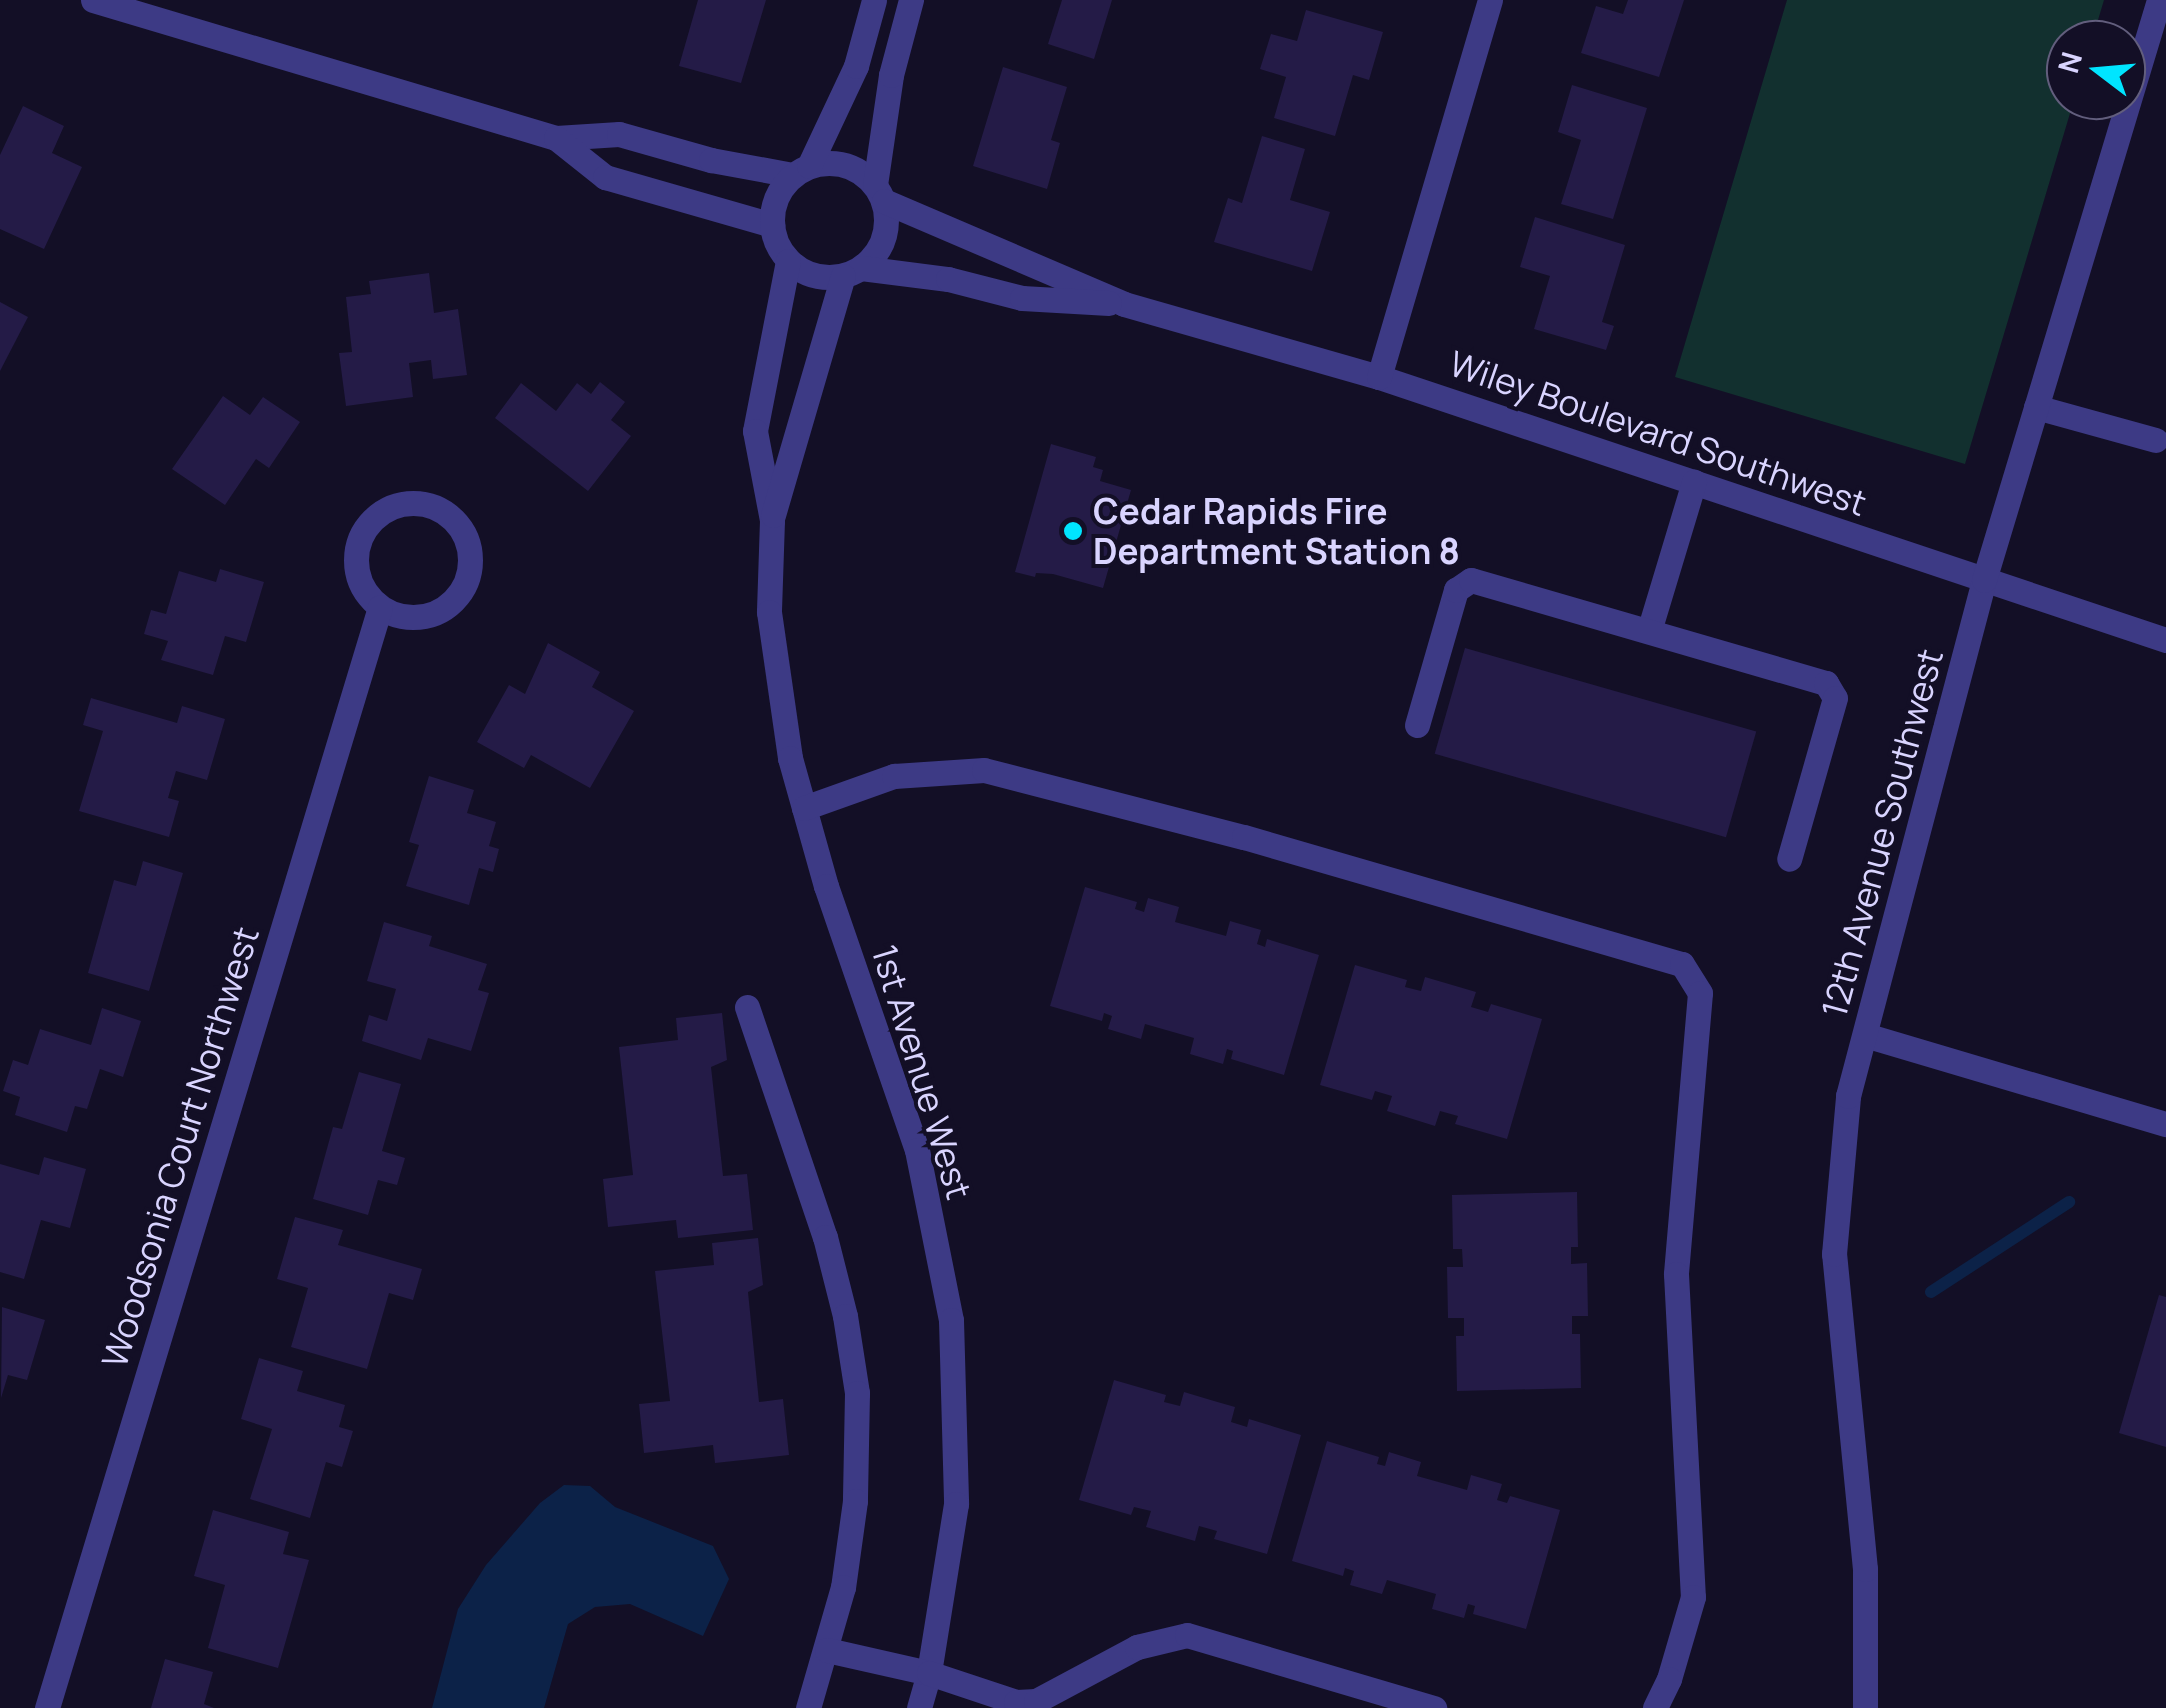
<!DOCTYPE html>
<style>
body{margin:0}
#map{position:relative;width:2166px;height:1708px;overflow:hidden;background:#130f26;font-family:Manrope,sans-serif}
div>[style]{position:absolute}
.green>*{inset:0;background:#12302f}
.water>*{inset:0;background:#0c2248}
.stream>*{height:12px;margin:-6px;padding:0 6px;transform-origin:6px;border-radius:6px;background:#0c2248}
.building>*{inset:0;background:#241b47;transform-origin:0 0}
.minor>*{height:25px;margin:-12.5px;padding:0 12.5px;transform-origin:12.5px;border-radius:12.5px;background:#3d3a85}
.minor>.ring{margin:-12.5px;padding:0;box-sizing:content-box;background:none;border:25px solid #3d3a85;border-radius:50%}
.dots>*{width:28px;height:28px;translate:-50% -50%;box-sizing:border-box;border:5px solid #130f26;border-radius:50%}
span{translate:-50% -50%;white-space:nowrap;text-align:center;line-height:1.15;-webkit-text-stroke:8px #130f26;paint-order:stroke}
.street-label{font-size:35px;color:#d9d4ff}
.poi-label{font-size:35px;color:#d9d4ff;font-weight:700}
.left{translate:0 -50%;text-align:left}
.north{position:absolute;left:2046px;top:20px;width:100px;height:100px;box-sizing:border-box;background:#130f26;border:2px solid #625e7d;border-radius:50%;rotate:286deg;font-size:28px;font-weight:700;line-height:40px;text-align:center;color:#d9d4ff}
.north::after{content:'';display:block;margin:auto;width:35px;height:45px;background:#00e5ff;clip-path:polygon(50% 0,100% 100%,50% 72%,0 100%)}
</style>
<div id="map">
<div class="green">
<i style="clip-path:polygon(1787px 0,2104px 0,2092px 40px,2066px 40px,2066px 100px,2074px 100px,1965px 464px,1675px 377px)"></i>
</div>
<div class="water">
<i style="clip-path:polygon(564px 1485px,590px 1486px,615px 1507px,713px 1546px,729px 1579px,703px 1636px,630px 1604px,595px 1607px,568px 1624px,544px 1708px,432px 1708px,458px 1609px,486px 1565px,540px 1503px)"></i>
</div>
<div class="stream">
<i style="left:1931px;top:1292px;width:165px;rotate:-33.1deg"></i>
</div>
<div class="building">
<i style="clip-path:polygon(698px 0,766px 0,741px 83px,679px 66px)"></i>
<i style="clip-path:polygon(1062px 0,1112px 0,1094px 59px,1048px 44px)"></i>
<i style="clip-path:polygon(1628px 0,1684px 0,1659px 77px,1581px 53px,1596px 6px,1623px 14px)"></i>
<i style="clip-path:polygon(1306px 10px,1383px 32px,1369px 80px,1353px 75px,1335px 136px,1274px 118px,1286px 77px,1260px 69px,1271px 34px,1297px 41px)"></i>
<i style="clip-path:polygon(1003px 67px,1067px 87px,1051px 140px,1060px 143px,1047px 189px,973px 166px)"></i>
<i style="clip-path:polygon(1572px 85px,1647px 108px,1613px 219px,1561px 204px,1581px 140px,1558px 132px)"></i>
<i style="clip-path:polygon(23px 106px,64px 126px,52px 153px,82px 167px,44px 249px,0 229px,0 155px)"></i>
<i style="clip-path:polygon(1262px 136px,1305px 149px,1290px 200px,1330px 212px,1312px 271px,1214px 242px,1228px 198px,1242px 203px)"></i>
<i style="clip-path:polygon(1535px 217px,1625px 245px,1602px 322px,1614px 326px,1606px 350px,1534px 329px,1550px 276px,1520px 267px)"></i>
<i style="clip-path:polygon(429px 273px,434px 313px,458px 309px,467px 375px,433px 379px,431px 360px,409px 363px,413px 397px,346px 406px,339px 353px,352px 352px,346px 297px,371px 294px,369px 281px)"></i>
<i style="clip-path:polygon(0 302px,28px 317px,0 371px)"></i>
<i style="clip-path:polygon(600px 382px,625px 402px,611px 420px,631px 436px,588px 491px,495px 418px,521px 383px,556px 411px,577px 383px,591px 394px)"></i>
<i style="clip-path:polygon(223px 396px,250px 415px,263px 397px,300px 422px,269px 468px,256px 459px,225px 505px,172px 469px)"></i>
<i style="clip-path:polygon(1051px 444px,1096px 457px,1093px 467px,1103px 470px,1100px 481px,1131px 490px,1103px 588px,1053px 574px,1036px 573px,1035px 577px,1015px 572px)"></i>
<i style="clip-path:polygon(220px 569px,264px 582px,246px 642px,225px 636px,213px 675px,161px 660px,168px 641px,144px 634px,151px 610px,166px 614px,179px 571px,216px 582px)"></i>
<i style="clip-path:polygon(548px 643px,600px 672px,592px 687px,634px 711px,590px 788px,531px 755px,524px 768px,477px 742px,509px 685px,525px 694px)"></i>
<i style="left:1465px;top:648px;width:303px;height:110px;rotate:16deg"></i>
<i style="clip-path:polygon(91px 698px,177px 723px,182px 706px,225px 719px,207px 780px,176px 771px,168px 798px,179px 801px,169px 837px,79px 811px,103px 731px,83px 725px)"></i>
<i style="clip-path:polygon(429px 776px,474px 790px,467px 813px,496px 822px,489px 846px,499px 849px,493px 872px,479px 868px,469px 905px,406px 886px,419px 845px,409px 842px)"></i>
<i style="clip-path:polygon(143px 861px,183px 873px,149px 991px,88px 973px,114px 880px,136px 886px)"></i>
<i style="clip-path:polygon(1085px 887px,1137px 902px,1135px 909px,1144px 912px,1148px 898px,1179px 907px,1175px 922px,1226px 936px,1230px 921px,1261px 930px,1257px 944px,1265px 947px,1267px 939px,1319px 955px,1284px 1075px,1231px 1059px,1233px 1051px,1227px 1049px,1223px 1064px,1190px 1054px,1194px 1038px,1145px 1024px,1141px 1039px,1108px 1029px,1112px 1016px,1104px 1013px,1102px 1021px,1050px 1006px)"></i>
<i style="clip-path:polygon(384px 922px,432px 936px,429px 946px,487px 964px,478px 990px,489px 993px,471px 1051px,428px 1038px,421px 1060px,362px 1041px,369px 1015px,387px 1021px,396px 989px,367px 981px)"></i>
<i style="clip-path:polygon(1355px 965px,1407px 980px,1405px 987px,1421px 991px,1425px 977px,1476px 992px,1471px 1007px,1488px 1012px,1491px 1004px,1542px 1019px,1507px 1139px,1455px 1124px,1458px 1116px,1440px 1111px,1435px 1126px,1387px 1111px,1392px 1096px,1375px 1091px,1372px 1100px,1320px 1085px)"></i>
<i style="clip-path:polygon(102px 1008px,141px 1021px,123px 1077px,100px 1069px,87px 1109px,75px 1106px,67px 1132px,15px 1115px,20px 1097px,3px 1091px,13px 1060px,28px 1065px,40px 1029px,91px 1045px)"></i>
<i style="clip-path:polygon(722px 1013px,727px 1060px,711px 1067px,723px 1176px,747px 1174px,753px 1230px,678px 1238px,676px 1220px,608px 1227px,603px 1179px,633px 1175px,619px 1047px,678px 1040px,676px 1018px)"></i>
<i style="clip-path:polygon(359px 1072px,401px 1084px,382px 1151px,405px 1158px,397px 1185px,378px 1180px,368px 1215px,313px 1199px,333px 1127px,342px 1129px)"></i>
<i style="clip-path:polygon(44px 1157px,86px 1169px,70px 1228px,41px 1220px,24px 1279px,0 1272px,0 1164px,39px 1175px)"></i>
<i style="clip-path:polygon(1577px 1192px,1578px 1247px,1571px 1247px,1571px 1264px,1587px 1263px,1588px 1316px,1572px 1316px,1572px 1334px,1580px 1334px,1581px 1388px,1457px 1391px,1456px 1336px,1464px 1336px,1464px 1318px,1448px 1318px,1447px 1267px,1463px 1267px,1462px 1249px,1453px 1249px,1452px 1195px)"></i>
<i style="clip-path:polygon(295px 1217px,343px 1230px,338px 1245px,422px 1269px,413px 1300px,389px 1293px,367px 1369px,291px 1347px,308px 1288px,277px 1279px)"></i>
<i style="clip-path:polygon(758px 1238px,763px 1285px,748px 1292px,759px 1402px,783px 1399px,789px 1455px,715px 1463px,713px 1445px,644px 1453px,639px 1404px,670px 1401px,655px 1271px,714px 1265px,712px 1243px)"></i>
<i style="clip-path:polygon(2159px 1295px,2166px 1297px,2166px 1447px,2119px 1433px)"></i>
<i style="clip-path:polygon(2px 1307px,45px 1320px,27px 1380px,8px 1375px,1px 1398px)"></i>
<i style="clip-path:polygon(259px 1358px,303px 1371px,297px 1391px,345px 1405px,339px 1427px,353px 1431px,342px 1467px,326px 1462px,310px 1518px,250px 1499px,272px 1429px,241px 1419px)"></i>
<i style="clip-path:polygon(1114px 1380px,1166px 1395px,1164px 1402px,1180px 1406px,1184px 1392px,1214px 1401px,1235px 1407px,1231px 1422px,1247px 1427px,1249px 1419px,1301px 1435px,1267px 1554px,1214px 1539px,1217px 1531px,1199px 1526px,1195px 1541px,1146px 1527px,1151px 1511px,1134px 1507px,1131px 1515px,1079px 1500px)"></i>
<i style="clip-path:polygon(1327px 1441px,1379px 1457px,1377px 1464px,1385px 1466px,1389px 1452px,1421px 1462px,1417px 1476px,1467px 1490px,1471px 1475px,1502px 1484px,1497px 1500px,1507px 1503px,1510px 1496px,1560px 1510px,1526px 1629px,1473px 1614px,1475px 1606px,1468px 1604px,1464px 1618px,1432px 1609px,1436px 1594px,1387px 1580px,1382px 1594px,1350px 1585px,1354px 1571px,1345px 1568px,1343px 1576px,1292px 1561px)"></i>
<i style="clip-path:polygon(213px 1510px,289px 1532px,283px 1554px,309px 1560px,278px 1668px,208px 1648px,225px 1585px,194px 1576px)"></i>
<i style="clip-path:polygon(165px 1659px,213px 1672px,204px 1704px,214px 1708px,151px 1708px)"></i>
</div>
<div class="minor">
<i style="left:93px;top:0;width:483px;rotate:16.6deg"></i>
<i style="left:556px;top:138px;width:63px;rotate:-3.6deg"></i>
<i style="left:619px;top:134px;width:96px;rotate:15.8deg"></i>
<i style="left:711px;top:160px;width:83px;rotate:10.4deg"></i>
<i style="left:556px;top:138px;width:63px;rotate:38.5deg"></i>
<i style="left:605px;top:177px;width:174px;rotate:16deg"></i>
<i class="ring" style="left:772px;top:163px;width:89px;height:89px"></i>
<i style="left:809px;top:166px;width:110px;rotate:-64.8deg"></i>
<i style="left:856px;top:66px;width:68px;rotate:-74.7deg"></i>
<i style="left:875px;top:185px;width:111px;rotate:-81.7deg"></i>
<i style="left:891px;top:75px;width:78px;rotate:-75.1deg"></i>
<i style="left:884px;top:201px;width:261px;rotate:23.2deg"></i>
<i style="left:1124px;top:304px;width:265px;rotate:16deg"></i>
<i style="left:1379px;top:377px;width:830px;rotate:18.48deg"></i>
<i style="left:788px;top:261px;width:173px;rotate:101deg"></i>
<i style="left:755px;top:431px;width:91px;rotate:79.2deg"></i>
<i style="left:772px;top:520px;width:92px;rotate:91.9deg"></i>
<i style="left:769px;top:612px;width:148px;rotate:81.8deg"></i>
<i style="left:790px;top:758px;width:133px;rotate:74.3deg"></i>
<i style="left:826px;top:886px;width:279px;rotate:71deg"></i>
<i style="left:917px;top:1150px;width:173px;rotate:78.7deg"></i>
<i style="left:951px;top:1320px;width:184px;rotate:88.4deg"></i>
<i style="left:956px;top:1504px;width:171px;rotate:99.1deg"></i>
<i style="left:929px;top:1673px;width:36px;rotate:106deg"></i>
<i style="left:861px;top:268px;width:88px;rotate:7.2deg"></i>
<i style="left:948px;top:279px;width:76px;rotate:14.4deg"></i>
<i style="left:1022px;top:298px;width:87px;rotate:3.3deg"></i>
<i style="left:1379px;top:377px;width:393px;rotate:-73.6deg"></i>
<i style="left:2036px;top:407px;width:124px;rotate:15.4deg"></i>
<i class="ring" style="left:356px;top:503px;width:89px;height:89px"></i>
<i style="left:773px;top:515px;width:249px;rotate:-73.7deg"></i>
<i style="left:1649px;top:631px;width:156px;rotate:-73.2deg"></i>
<i style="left:1417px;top:725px;width:141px;rotate:-73.9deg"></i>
<i style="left:1456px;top:590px;width:18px;rotate:-34deg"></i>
<i style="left:1471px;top:580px;width:370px;rotate:16.2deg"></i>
<i style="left:1826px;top:683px;width:17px;rotate:59deg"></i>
<i style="left:1835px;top:698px;width:167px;rotate:105.9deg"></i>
<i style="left:804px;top:808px;width:96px;rotate:-19.6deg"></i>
<i style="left:894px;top:776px;width:90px;rotate:-3.8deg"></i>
<i style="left:984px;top:770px;width:268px;rotate:14.5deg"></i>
<i style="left:1244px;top:837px;width:456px;rotate:16.2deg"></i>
<i style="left:1682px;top:964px;width:34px;rotate:58deg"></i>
<i style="left:1700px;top:993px;width:282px;rotate:94.9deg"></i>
<i style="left:1676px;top:1274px;width:323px;rotate:87deg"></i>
<i style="left:1693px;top:1597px;width:85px;rotate:106.3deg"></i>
<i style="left:1669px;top:1679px;width:32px;rotate:116deg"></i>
<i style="left:747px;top:1007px;width:243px;rotate:71.3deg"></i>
<i style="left:825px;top:1237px;width:81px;rotate:75.8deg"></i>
<i style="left:845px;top:1316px;width:78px;rotate:81.1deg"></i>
<i style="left:857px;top:1393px;width:108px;rotate:91.1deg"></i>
<i style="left:855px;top:1501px;width:87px;rotate:97.9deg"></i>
<i style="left:843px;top:1587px;width:126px;rotate:106.1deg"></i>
<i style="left:1865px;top:1035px;width:314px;rotate:16.5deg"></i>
<i style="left:827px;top:1650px;width:105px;rotate:12.7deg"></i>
<i style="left:929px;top:1673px;width:92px;rotate:18.4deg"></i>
<i style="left:1016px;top:1702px;width:20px;rotate:-3deg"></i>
<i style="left:1036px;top:1701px;width:115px;rotate:-28.1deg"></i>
<i style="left:1137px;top:1647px;width:51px;rotate:-13.5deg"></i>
<i style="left:1187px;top:1635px;width:258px;rotate:16.5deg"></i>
<i style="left:47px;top:1708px;width:1150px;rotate:-73.17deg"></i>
<i style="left:1865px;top:1708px;width:139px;rotate:-90deg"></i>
<i style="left:1865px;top:1569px;width:317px;rotate:-95.6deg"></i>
<i style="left:1834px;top:1254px;width:159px;rotate:-84.9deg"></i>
<i style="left:1848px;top:1096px;width:534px;rotate:-75.23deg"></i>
<i style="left:1984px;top:580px;width:606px;rotate:-73.21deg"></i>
</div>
<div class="dots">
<i style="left:1073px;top:531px;background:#00e5ff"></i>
</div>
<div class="street-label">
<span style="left:1658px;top:433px;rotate:19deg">Wiley Boulevard Southwest</span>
<span style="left:1882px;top:833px;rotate:-75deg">12th Avenue Southwest</span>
<span style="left:922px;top:1072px;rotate:73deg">1st Avenue West</span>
<span style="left:180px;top:1147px;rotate:-73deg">Woodsonia Court Northwest</span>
</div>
<div class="poi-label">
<span class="left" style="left:1093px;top:531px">Cedar Rapids Fire<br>Department Station 8</span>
</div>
<div class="north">N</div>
</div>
